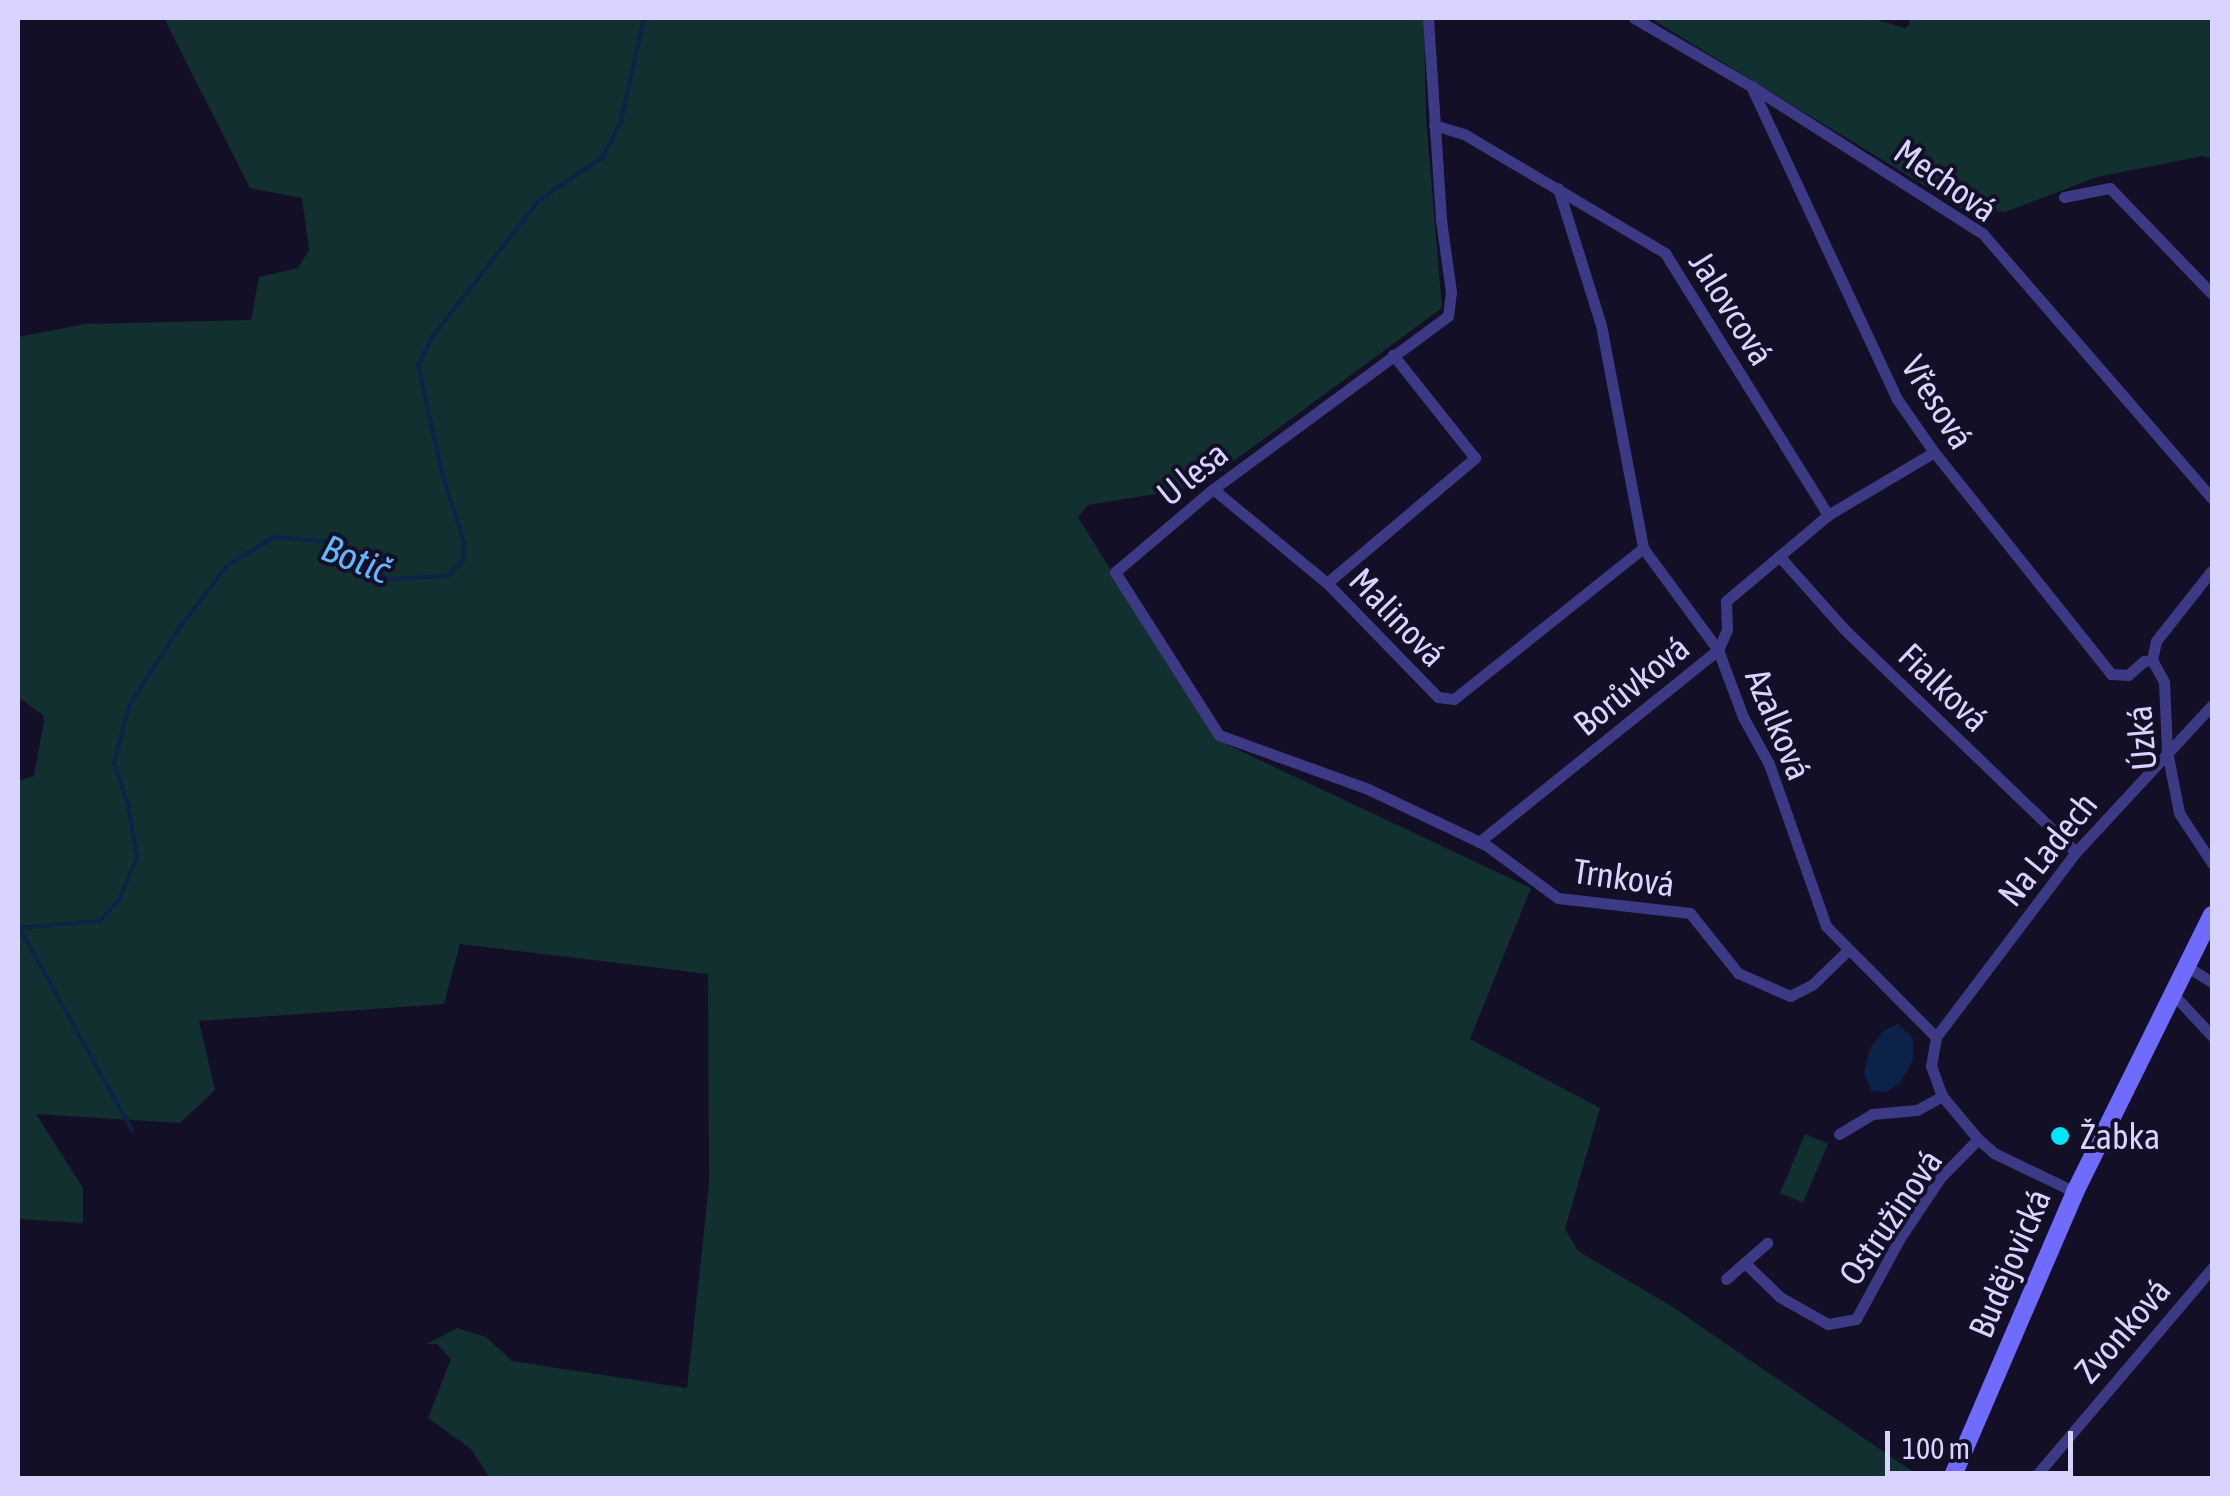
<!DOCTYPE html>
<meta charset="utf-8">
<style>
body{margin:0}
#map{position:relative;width:2230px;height:1496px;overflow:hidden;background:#130f26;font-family:"Asap Condensed",sans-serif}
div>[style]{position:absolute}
.green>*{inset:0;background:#12302f;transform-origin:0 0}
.water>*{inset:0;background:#0c2248}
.stream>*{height:4px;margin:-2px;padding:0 2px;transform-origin:2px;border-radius:2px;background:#0c2248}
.street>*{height:11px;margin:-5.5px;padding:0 5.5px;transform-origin:5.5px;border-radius:5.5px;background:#3d3a85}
.secondary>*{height:18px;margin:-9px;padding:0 9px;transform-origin:9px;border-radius:9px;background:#6f6bff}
.dots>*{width:28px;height:28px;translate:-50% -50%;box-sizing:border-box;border:5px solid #130f26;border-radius:50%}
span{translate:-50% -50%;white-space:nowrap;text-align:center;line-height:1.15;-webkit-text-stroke:8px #130f26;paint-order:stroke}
.street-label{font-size:35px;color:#d9d4ff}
.poi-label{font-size:35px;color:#d9d4ff}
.left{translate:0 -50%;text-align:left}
.water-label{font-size:38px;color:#62b6ff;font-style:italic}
.frame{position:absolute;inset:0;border:20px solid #d9d4ff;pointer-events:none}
.scale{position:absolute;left:1885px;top:1431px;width:188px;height:45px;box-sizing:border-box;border:5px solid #d9d4ff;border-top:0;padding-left:12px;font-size:30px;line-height:35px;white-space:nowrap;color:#d9d4ff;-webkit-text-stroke:8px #130f26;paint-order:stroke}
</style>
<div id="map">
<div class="green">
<i style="clip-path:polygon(164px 18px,1424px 18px,1426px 119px,1442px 308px,1198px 487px,1088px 505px,1078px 517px,1215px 739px,1531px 888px,1470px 1039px,1600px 1108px,1565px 1229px,1578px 1251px,1671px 1306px,1922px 1478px,490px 1478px,471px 1449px,428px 1418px,451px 1359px,437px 1344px,427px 1344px,457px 1328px,486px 1337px,512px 1361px,687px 1388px,709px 1185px,708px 974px,460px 944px,444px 1004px,199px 1021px,215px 1090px,180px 1123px,36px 1114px,83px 1188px,83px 1223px,18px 1219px,18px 781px,34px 776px,44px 721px,43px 715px,18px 697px,18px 337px,85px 324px,251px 320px,259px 277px,298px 268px,309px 250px,302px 198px,250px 188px)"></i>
<i style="clip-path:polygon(1650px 18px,1870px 18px,1905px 28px,1910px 24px,1908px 18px,2212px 18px,2212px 159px,2203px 156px,2097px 177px,2005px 212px,1961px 208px)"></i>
<i style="left:1805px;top:1134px;width:25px;height:64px;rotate:23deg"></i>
</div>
<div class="water">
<i style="clip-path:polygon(1898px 1024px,1913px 1038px,1913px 1060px,1900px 1083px,1887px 1092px,1871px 1091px,1864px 1072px,1870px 1049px,1883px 1031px)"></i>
</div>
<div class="stream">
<i style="left:18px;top:928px;width:82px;rotate:-4.9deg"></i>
<i style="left:100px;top:921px;width:28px;rotate:-48deg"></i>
<i style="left:119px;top:900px;width:46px;rotate:-66.8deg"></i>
<i style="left:137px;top:858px;width:55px;rotate:-99.5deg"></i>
<i style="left:128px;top:804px;width:44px;rotate:-108.4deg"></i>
<i style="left:114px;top:762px;width:58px;rotate:-75deg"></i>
<i style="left:129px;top:706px;width:93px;rotate:-57.3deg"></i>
<i style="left:179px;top:628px;width:80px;rotate:-52.1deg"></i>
<i style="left:228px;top:565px;width:54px;rotate:-31.3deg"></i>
<i style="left:274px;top:537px;width:57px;rotate:5deg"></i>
<i style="left:331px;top:542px;width:68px;rotate:33deg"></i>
<i style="left:388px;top:579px;width:59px;rotate:-2.9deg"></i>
<i style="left:447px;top:576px;width:23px;rotate:-45deg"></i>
<i style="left:463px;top:560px;width:18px;rotate:-87deg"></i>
<i style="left:464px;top:542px;width:72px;rotate:-107.7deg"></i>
<i style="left:442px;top:473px;width:111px;rotate:-102.5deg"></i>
<i style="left:418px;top:365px;width:33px;rotate:-63deg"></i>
<i style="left:433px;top:336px;width:171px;rotate:-52.1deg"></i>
<i style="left:538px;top:201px;width:78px;rotate:-34.1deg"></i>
<i style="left:603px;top:157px;width:40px;rotate:-63.4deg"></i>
<i style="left:621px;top:121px;width:106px;rotate:-77.4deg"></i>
<i style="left:20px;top:929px;width:230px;rotate:60.9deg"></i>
</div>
<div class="street">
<i style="left:1428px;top:18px;width:202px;rotate:86.3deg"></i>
<i style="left:1441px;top:220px;width:73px;rotate:82.1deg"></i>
<i style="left:1451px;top:292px;width:24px;rotate:97deg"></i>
<i style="left:1448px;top:316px;width:292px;rotate:143.6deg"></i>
<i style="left:1213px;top:489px;width:128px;rotate:139.7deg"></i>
<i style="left:1115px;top:572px;width:193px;rotate:57.5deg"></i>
<i style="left:1219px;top:735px;width:158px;rotate:19.9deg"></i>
<i style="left:1368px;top:789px;width:131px;rotate:25.4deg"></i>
<i style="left:1486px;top:845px;width:89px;rotate:36.4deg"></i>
<i style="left:1558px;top:898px;width:133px;rotate:6.5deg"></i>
<i style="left:1690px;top:913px;width:77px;rotate:51.3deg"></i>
<i style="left:1738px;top:973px;width:57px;rotate:23.9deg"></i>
<i style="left:1790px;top:996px;width:25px;rotate:-27deg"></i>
<i style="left:1812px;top:985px;width:49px;rotate:-44.2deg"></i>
<i style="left:1634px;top:18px;width:135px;rotate:30.2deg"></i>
<i style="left:1751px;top:86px;width:275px;rotate:32.5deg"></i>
<i style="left:1983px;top:234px;width:349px;rotate:49.1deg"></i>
<i style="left:1751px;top:86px;width:345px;rotate:65deg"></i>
<i style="left:1897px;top:399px;width:65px;rotate:55.1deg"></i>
<i style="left:1934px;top:452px;width:284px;rotate:51.4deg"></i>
<i style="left:2111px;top:674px;width:17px;rotate:3deg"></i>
<i style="left:2128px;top:675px;width:21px;rotate:-41deg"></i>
<i style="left:2144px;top:661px;width:8px;rotate:-7deg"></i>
<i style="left:1434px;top:125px;width:31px;rotate:17deg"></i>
<i style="left:1464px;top:134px;width:234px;rotate:30.6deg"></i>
<i style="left:1665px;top:253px;width:309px;rotate:58.1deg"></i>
<i style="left:1558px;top:188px;width:144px;rotate:72.6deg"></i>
<i style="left:1601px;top:325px;width:227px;rotate:79.3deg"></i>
<i style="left:1643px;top:548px;width:127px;rotate:53.7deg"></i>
<i style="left:1718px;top:650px;width:72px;rotate:69.5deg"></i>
<i style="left:1743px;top:717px;width:54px;rotate:61deg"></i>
<i style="left:1769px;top:764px;width:172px;rotate:70.6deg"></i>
<i style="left:1826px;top:926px;width:156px;rotate:45.3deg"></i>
<i style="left:2064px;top:197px;width:47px;rotate:-11.1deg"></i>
<i style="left:2110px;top:188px;width:147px;rotate:46.1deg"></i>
<i style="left:1213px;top:489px;width:148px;rotate:39.5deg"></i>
<i style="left:1327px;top:583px;width:159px;rotate:45.8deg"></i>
<i style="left:1438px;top:697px;width:16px;rotate:7deg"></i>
<i style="left:1454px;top:699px;width:242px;rotate:-38.6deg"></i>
<i style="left:1779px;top:556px;width:98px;rotate:48.3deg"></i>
<i style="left:1844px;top:629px;width:322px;rotate:43.9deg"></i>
<i style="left:1327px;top:583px;width:194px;rotate:-40.2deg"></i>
<i style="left:1475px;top:458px;width:132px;rotate:-128.5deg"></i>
<i style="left:2152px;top:660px;width:25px;rotate:61deg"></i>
<i style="left:2164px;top:682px;width:69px;rotate:87.5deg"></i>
<i style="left:2167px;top:751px;width:63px;rotate:79deg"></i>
<i style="left:2179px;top:813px;width:60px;rotate:56.6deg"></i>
<i style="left:2152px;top:660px;width:19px;rotate:-78deg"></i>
<i style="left:2156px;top:641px;width:90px;rotate:-51.7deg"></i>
<i style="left:1479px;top:842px;width:307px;rotate:-38.8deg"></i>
<i style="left:1718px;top:650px;width:22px;rotate:-66deg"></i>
<i style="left:1727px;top:630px;width:29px;rotate:-92deg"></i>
<i style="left:1726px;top:601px;width:133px;rotate:-40.1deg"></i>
<i style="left:1828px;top:515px;width:123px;rotate:-30.7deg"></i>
<i style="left:2186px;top:966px;width:31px;rotate:32deg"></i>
<i style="left:2173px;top:994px;width:57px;rotate:47.1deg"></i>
<i style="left:1839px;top:1134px;width:39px;rotate:-31deg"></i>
<i style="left:1872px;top:1114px;width:45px;rotate:-5.1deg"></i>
<i style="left:1917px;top:1110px;width:29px;rotate:-29deg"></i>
<i style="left:2075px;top:1192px;width:90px;rotate:-154.3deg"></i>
<i style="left:1994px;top:1153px;width:21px;rotate:-139deg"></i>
<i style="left:1978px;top:1139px;width:56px;rotate:-129.9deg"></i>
<i style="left:1942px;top:1096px;width:32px;rotate:-110deg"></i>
<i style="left:1931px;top:1066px;width:29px;rotate:-80deg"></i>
<i style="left:1936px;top:1037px;width:232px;rotate:-52.9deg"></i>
<i style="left:2076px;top:852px;width:200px;rotate:-47.2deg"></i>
<i style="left:1747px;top:1265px;width:46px;rotate:44.1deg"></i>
<i style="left:1780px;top:1297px;width:55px;rotate:29.4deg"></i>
<i style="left:1828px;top:1324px;width:28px;rotate:-10deg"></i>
<i style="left:1856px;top:1319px;width:92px;rotate:-61.5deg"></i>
<i style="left:1900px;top:1238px;width:72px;rotate:-56.3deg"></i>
<i style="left:1940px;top:1178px;width:54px;rotate:-45.7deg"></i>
<i style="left:1726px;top:1279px;width:55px;rotate:-41.3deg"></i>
<i style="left:2034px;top:1478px;width:275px;rotate:-49.7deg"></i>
</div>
<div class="secondary">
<i style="left:1952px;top:1478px;width:311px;rotate:-66.7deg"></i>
<i style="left:2075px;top:1192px;width:309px;rotate:-63.7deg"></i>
</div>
<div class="dots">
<i style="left:2060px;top:1136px;background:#00e5ff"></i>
</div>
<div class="street-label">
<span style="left:1946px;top:180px;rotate:35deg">Mechová</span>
<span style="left:1732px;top:308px;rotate:58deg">Jalovcová</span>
<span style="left:1938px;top:402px;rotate:58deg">Vřesová</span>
<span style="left:1192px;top:473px;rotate:-39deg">U lesa</span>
<span style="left:1398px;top:617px;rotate:46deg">Malinová</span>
<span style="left:1631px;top:685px;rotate:-39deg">Borůvková</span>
<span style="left:1944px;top:687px;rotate:44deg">Fialková</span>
<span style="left:1779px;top:724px;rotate:67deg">Azalková</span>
<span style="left:2141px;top:738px;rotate:-95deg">Úzká</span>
<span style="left:2047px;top:849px;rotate:-51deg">Na Ladech</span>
<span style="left:1624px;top:877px;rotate:8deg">Trnková</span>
<span style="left:1890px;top:1217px;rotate:-56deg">Ostružinová</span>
<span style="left:2009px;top:1263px;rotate:-67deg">Budějovická</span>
<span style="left:2122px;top:1330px;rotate:-49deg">Zvonková</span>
</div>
<div class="poi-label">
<span class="left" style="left:2080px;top:1136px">Žabka</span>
</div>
<div class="water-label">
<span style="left:356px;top:559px;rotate:22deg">Botič</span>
</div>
<div class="frame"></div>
<div class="scale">100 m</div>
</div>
